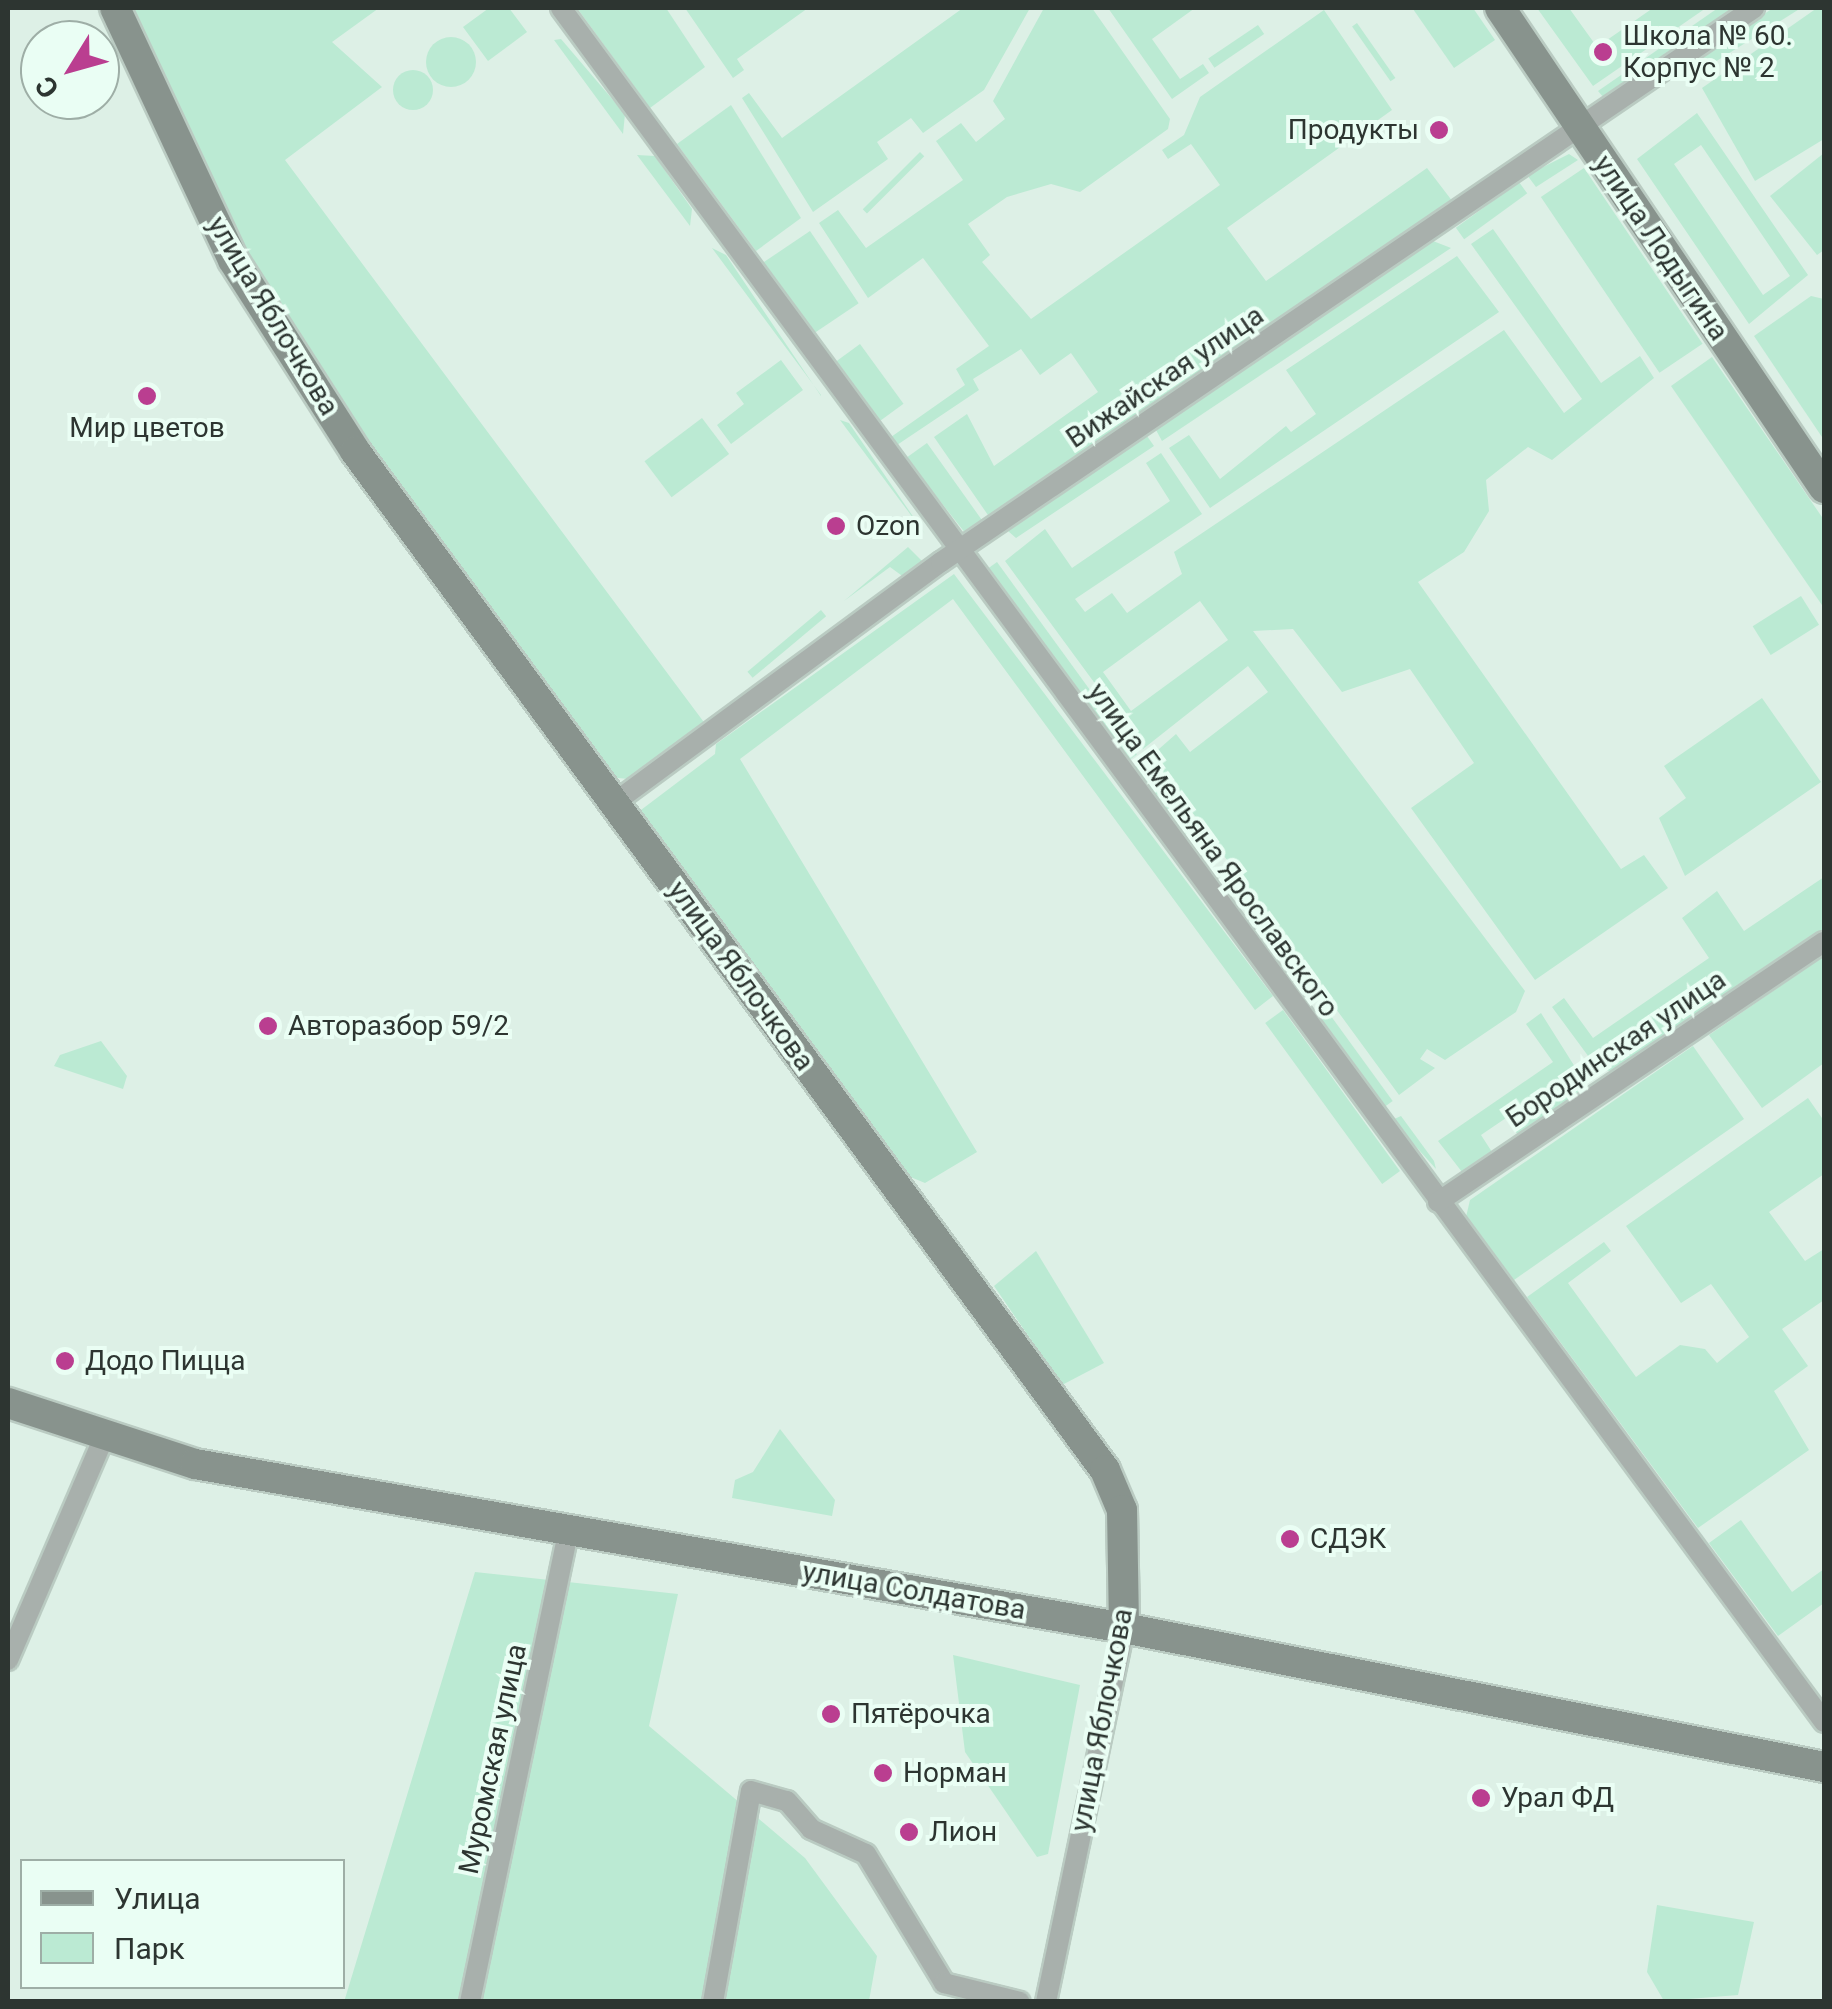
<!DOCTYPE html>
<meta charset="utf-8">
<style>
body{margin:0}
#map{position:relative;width:1832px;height:2009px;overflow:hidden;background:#ddf0e6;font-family:Roboto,sans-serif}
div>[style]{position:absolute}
.green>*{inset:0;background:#bbead3;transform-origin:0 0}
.round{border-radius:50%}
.roads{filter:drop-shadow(2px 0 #bacbc2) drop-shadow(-2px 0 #bacbc2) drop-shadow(0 2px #bacbc2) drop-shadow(0 -2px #bacbc2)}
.street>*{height:20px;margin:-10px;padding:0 10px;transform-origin:10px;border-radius:10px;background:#a8b0ac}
.secondary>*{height:30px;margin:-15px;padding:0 15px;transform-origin:15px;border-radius:15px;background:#88938d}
.dots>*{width:28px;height:28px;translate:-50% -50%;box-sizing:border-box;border:5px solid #eafef4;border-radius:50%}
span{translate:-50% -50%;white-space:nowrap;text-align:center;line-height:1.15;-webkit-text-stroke:8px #eafef4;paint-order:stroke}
.poi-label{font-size:28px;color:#2d3531}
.left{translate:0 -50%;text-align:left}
.right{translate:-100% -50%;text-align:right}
.street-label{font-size:28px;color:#2d3531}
.frame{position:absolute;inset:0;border:10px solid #2d3531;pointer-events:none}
.legend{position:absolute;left:20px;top:1859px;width:325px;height:130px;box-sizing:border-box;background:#eafef4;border:2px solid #9eaea6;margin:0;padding:12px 18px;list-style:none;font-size:30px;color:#2d3531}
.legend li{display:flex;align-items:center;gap:20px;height:50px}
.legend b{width:50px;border:2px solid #9eaea6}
.north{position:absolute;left:20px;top:20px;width:100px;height:100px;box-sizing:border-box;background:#eafef4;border:2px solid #9eaea6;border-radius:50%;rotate:233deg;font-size:28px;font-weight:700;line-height:40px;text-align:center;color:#2d3531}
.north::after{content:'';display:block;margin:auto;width:35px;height:45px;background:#ba3e90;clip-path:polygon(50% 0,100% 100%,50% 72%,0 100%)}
</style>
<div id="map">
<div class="green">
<i style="clip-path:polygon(130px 8px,379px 8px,332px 42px,382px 87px,285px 160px,706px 725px,629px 779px,607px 777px,349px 420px,227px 224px)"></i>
<i style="clip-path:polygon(489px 8px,509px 8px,527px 32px,488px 61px,463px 27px)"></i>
<i style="clip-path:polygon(577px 8px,666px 8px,705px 67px,650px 108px)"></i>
<i style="clip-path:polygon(685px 8px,808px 8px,737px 59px,744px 70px,733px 78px)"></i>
<i style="clip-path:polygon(963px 8px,1030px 8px,984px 90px,923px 133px,911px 118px,877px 142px,888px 159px,813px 212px,742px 98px,749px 93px,782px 138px)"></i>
<i style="clip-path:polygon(1044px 8px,1092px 8px,1170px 119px,1168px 129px,1080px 192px,1051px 184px,1007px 197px,968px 224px,990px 255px,982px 262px,1031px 319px,1220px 185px,1191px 144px,1168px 159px,1162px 150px,1184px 135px,1200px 97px,1324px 10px,1392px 110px,1227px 228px,1266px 281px,1427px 168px,1453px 202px,990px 518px,934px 437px,967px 414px,994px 466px,1098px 392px,1071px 353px,1040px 375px,1021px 349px,973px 379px,979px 390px,897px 445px,891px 437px,965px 385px,956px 369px,989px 346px,923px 258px,868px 298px,819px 223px,838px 210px,866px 248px,963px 180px,936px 141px,961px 123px,976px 142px,1005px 119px,993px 101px)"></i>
<i style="clip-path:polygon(1108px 8px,1195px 8px,1152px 39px,1180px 79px,1203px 64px,1209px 73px,1172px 99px)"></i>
<i style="clip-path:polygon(1537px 8px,1569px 8px,1597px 47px,1653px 8px,1706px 8px,1593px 86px)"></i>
<i style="clip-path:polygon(1718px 8px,1737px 8px,1604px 98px,1598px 91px)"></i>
<i style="clip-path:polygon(1773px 8px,1801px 8px,1691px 77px,1685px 68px)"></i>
<i style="clip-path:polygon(1817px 8px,1824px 8px,1824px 139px,1755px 181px,1702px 88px)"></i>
<i style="clip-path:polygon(1413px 9px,1473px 8px,1495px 40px,1454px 68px)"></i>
<i style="left:1357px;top:23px;width:67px;height:6px;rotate:55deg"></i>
<i style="left:1258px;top:25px;width:11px;height:60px;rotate:56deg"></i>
<i class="round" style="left:426px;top:37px;width:50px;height:50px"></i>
<i style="clip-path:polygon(561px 39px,625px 114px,623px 134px,554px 40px)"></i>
<i class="round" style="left:393px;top:70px;width:40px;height:40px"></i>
<i style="clip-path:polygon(731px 105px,801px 218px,756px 251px,677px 144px)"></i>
<i style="clip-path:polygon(evenodd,1697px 113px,1808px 275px,1749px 324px,1637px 159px,1697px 113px,1701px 145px,1790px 276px,1763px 295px,1674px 164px,1701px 145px)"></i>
<i style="left:920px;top:152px;width:6px;height:81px;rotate:45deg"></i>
<i style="clip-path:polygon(1824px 153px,1824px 250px,1817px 255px,1770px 196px)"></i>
<i style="clip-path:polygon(1569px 154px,1578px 160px,1536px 187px,1527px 175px)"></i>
<i style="clip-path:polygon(637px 155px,655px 156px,692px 209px,690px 226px)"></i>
<i style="left:1584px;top:168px;width:212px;height:52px;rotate:56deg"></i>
<i style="left:1519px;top:182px;width:14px;height:78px;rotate:54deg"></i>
<i style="clip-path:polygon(evenodd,1493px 229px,1601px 383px,1640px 356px,1654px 378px,1552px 460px,1528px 447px,1486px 480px,1489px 511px,1464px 552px,1418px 582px,1621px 869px,1644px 855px,1668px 888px,1535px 980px,1411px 808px,1474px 763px,1410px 669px,1342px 692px,1293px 629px,1253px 631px,1525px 991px,1516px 1012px,1445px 1060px,1427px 1049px,1420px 1059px,1435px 1068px,1399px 1095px,1151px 756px,1176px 734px,1190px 752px,1268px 692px,1248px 666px,1143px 749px,1005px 561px,1045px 529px,1072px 568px,1170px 501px,1146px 463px,1161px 453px,1202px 514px,1075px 599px,1085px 612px,1112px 593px,1127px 613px,1182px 574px,1174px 552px,1504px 330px,1564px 413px,1582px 399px,1471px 244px,1493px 229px,1200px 601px,1228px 640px,1131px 711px,1103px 672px,1200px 601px)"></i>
<i style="left:810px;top:231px;width:87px;height:56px;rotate:56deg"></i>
<i style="clip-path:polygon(1433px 241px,1451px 248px,1162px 441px,1156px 430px)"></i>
<i style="clip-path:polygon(712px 248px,726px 255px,821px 396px,821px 395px)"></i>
<i style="clip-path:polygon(1457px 256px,1499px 312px,1210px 508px,1169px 448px,1189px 435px,1220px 479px,1286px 426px,1291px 432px,1316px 414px,1286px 370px)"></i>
<i style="clip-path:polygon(1811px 296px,1824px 299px,1824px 440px,1754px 336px)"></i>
<i style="left:860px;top:344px;width:74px;height:30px;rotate:54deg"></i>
<i style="clip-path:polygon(1712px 357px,1824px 520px,1824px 608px,1671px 386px)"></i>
<i style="clip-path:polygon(781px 360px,803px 390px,731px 444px,717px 425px,744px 404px,736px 393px)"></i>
<i style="left:702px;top:418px;width:45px;height:72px;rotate:53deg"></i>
<i style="clip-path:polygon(840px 420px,849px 423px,925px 534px)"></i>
<i style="clip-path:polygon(1147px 436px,1154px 446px,1016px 538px,1008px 531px)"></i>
<i style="clip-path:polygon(927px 443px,984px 523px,966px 534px,906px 458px)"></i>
<i style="clip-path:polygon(908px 547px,925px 564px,905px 578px,890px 567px,844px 601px)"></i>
<i style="left:997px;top:562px;width:238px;height:12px;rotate:54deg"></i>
<i style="clip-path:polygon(954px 574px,1273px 996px,1255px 1010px,953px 599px,740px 759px,977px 1152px,925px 1183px,908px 1176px,637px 813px,715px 754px,716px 744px)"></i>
<i style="left:1801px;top:596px;width:34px;height:57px;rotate:58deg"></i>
<i style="left:821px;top:610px;width:8px;height:96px;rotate:50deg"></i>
<i style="clip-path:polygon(1762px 698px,1821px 782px,1685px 876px,1659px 818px,1686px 798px,1664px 766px)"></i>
<i style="left:1144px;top:760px;width:86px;height:14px;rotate:54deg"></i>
<i style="clip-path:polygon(1824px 877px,1824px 930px,1614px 1072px,1597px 1068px,1552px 1007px,1564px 998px,1593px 1038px,1709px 958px,1682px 918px,1717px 891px,1744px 931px)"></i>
<i style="clip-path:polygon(1824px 956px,1824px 1063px,1762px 1108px,1709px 1035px)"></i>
<i style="left:1283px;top:1010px;width:199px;height:22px;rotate:54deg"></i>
<i style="left:1328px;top:1012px;width:110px;height:15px;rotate:54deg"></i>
<i style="clip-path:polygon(1541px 1013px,1587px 1086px,1518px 1135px,1506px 1118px,1481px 1135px,1492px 1152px,1462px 1172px,1438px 1141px,1553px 1062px,1526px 1024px)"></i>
<i style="clip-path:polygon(101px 1041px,127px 1076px,123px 1089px,54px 1066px,60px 1055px)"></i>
<i style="clip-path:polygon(1693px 1046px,1744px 1119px,1514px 1280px,1466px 1217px,1470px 1200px)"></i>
<i style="clip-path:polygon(1808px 1098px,1824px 1121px,1824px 1174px,1769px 1212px,1805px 1261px,1824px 1249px,1824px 1300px,1782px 1329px,1808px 1366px,1774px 1391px,1809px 1450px,1698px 1528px,1527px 1297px,1604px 1242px,1611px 1251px,1568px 1283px,1636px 1377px,1680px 1345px,1705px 1349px,1717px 1363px,1749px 1337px,1711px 1284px,1681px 1303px,1626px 1226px)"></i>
<i style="clip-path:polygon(1401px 1116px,1434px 1161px,1436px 1169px,1392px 1120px)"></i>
<i style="clip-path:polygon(1036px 1251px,1104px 1363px,1062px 1385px,994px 1286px)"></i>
<i style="clip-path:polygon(780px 1429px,835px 1500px,832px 1516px,732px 1498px,735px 1480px,753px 1472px)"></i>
<i style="clip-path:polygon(1741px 1520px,1792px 1592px,1824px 1569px,1824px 1603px,1778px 1636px,1709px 1543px)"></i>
<i style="clip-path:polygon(475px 1572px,678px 1594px,649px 1726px,805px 1858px,877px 1956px,869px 2001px,344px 2002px)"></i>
<i style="clip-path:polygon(953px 1655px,1080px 1685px,1048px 1854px,1037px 1857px,965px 1752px)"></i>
<i style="clip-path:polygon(1657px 1905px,1754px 1922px,1738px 1995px,1664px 2001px,1647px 1972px)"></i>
</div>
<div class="roads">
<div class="street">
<i style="left:561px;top:8px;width:2129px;rotate:53.61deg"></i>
<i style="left:614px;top:803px;width:406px;rotate:-36.4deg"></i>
<i style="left:941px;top:562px;width:984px;rotate:-34.27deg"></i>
<i style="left:1438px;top:1202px;width:465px;rotate:-34deg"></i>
<i style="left:8px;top:1660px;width:241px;rotate:-66.7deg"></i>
<i style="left:470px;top:2002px;width:485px;rotate:-78.2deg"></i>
<i style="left:713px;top:2002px;width:214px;rotate:-79.8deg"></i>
<i style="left:751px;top:1791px;width:37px;rotate:16deg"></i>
<i style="left:787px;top:1801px;width:37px;rotate:49deg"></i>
<i style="left:811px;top:1829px;width:60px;rotate:24.4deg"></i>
<i style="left:866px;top:1854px;width:151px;rotate:58.8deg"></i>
<i style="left:944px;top:1983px;width:78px;rotate:14deg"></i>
<i style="left:1046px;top:2002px;width:382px;rotate:-78.2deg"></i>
</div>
<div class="secondary">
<i style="left:115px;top:8px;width:278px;rotate:64.9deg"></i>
<i style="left:233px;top:260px;width:227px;rotate:57.4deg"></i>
<i style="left:355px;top:451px;width:1265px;rotate:53.65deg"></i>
<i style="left:1105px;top:1470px;width:43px;rotate:67deg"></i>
<i style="left:1122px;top:1510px;width:118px;rotate:89deg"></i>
<i style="left:1500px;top:8px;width:579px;rotate:55.98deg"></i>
<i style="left:8px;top:1403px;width:197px;rotate:18.1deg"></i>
<i style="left:195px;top:1464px;width:943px;rotate:10.01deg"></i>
<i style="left:1124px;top:1628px;width:714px;rotate:11.23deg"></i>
</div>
</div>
<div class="dots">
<i style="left:1603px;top:52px;background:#ba3e90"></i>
<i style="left:1439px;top:130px;background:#ba3e90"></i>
<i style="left:147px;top:396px;background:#ba3e90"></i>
<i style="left:836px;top:526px;background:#ba3e90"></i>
<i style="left:268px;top:1026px;background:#ba3e90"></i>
<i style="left:65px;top:1361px;background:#ba3e90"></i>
<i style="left:1290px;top:1539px;background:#ba3e90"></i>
<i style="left:831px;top:1714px;background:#ba3e90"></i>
<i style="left:883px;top:1773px;background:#ba3e90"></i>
<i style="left:1481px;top:1798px;background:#ba3e90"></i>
<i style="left:909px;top:1832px;background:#ba3e90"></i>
</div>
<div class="poi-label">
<span class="left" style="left:1623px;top:52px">Школа № 60.<br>Корпус № 2</span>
<span class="right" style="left:1419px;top:130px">Продукты</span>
<span style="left:147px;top:428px">Мир цветов</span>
<span class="left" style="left:856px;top:526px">Ozon</span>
<span class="left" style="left:288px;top:1026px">Авторазбор 59/2</span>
<span class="left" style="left:85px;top:1361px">Додо Пицца</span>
<span class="left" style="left:1310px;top:1539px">СДЭК</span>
<span class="left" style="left:851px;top:1714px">Пятёрочка</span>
<span class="left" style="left:903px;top:1773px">Норман</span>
<span class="left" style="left:1501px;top:1798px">Урал ФД</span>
<span class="left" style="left:929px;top:1832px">Лион</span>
</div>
<div class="street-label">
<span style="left:1661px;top:248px;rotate:56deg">улица Лодыгина</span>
<span style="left:273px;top:316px;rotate:59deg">улица Яблочкова</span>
<span style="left:1165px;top:377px;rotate:-34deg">Вижайская улица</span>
<span style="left:1213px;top:850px;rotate:54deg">улица Емельяна Ярославского</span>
<span style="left:741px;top:976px;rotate:54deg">улица Яблочкова</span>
<span style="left:1616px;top:1049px;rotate:-34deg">Бородинская улица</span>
<span style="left:914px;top:1591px;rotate:10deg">улица Солдатова</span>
<span style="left:1102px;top:1720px;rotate:-79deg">улица Яблочкова</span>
<span style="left:493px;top:1759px;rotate:-78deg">Муромская улица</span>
</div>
<div class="frame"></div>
<ul class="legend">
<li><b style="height:12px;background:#88938d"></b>Улица</li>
<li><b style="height:28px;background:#bbead3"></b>Парк</li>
</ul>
<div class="north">С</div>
</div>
